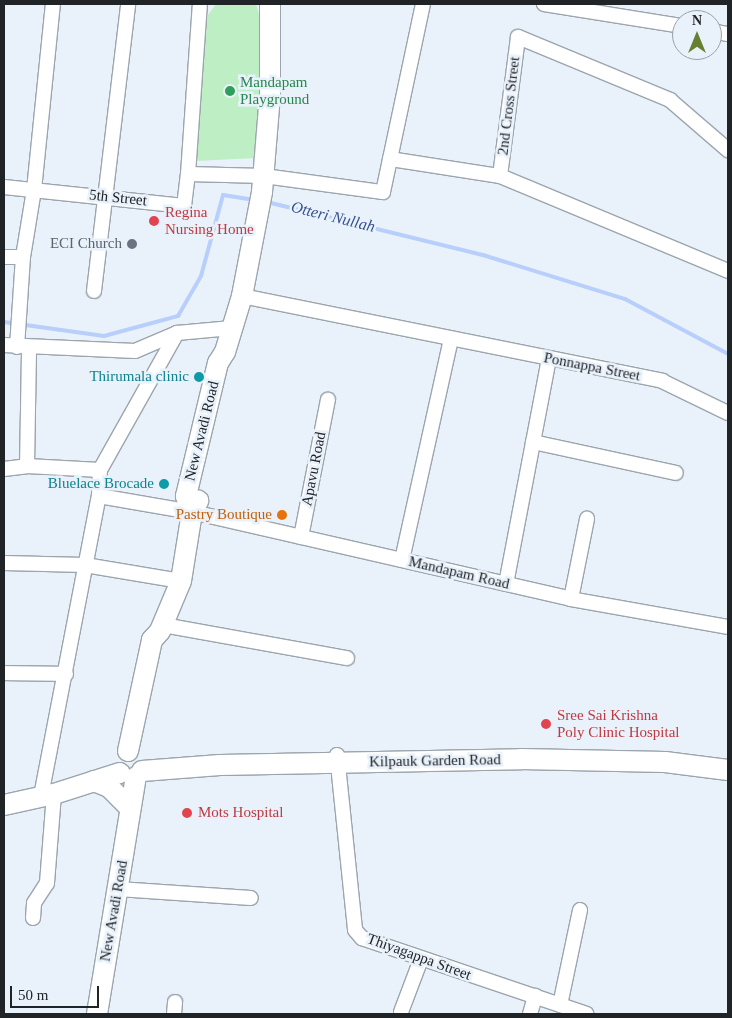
<!DOCTYPE html>
<style>
body{margin:0}
#map{position:relative;width:732px;height:1018px;overflow:hidden;background:#e9f2fb;font-family:Georgia,serif}
div>[style]{position:absolute}
.green>*{inset:0;background:#beeec3}
.stream>*{height:4px;margin:-2px;padding:0 2px;transform-origin:2px;border-radius:2px;background:#b8cefb}
.roads{filter:drop-shadow(1px 0 #9ca5ad) drop-shadow(-1px 0 #9ca5ad) drop-shadow(0 1px #9ca5ad) drop-shadow(0 -1px #9ca5ad)}
.minor>*{height:14px;margin:-7px;padding:0 7px;transform-origin:7px;border-radius:7px;background:#fff}
.secondary>*{height:20px;margin:-10px;padding:0 10px;transform-origin:10px;border-radius:10px;background:#fff}
.dots>*{width:14px;height:14px;translate:-50% -50%;box-sizing:border-box;border:2px solid #e9f2fb;border-radius:50%}
span{translate:-50% -50%;white-space:nowrap;text-align:center;line-height:1.15;-webkit-text-stroke:5px #e9f2fb;paint-order:stroke}
.leisure-label{font-size:15px;color:#27864d}
.left{translate:0 -50%;text-align:left}
.street-label{font-size:15px;color:#212427}
.health-label{font-size:15px;color:#be3a42}
.worship-label{font-size:15px;color:#5b616d}
.right{translate:-100% -50%;text-align:right}
.culture-label{font-size:15px;color:#0d838f}
.food-label{font-size:15px;color:#c56008}
.water-label{font-size:16px;color:#335193;font-style:italic}
.frame{position:absolute;inset:0;border:5px solid #212427;pointer-events:none}
.north{position:absolute;left:672px;top:10px;width:50px;height:50px;box-sizing:border-box;background:#e9f2fb;border:1px solid #99a0a6;border-radius:50%;rotate:0deg;font-size:14px;font-weight:700;line-height:20px;text-align:center;color:#212427}
.north::after{content:'';display:block;margin:auto;width:18px;height:22px;background:#677f31;clip-path:polygon(50% 0,100% 100%,50% 72%,0 100%)}
.scale{position:absolute;left:10px;top:986px;width:89px;height:22px;box-sizing:border-box;border:2px solid #212427;border-top:0;padding-left:6px;font-size:15px;line-height:18px;white-space:nowrap;color:#212427;-webkit-text-stroke:4px #e9f2fb;paint-order:stroke}
</style>
<div id="map">
<div class="green">
<i style="clip-path:polygon(216px 4px,256px 4px,262px 24px,258px 158px,196px 161px,205px 19px)"></i>
</div>
<div class="stream">
<i style="left:267px;top:202px;width:222px;rotate:13.8deg"></i>
<i style="left:483px;top:255px;width:149px;rotate:17.2deg"></i>
<i style="left:625px;top:299px;width:117px;rotate:28.1deg"></i>
<i style="left:4px;top:322px;width:101px;rotate:8deg"></i>
<i style="left:104px;top:336px;width:77px;rotate:-15.1deg"></i>
<i style="left:178px;top:316px;width:46px;rotate:-60.1deg"></i>
<i style="left:201px;top:276px;width:84px;rotate:-74.8deg"></i>
<i style="left:223px;top:195px;width:32px;rotate:9deg"></i>
</div>
<div class="roads">
<div class="minor">
<i style="left:544px;top:4px;width:140px;rotate:9.1deg"></i>
<i style="left:712px;top:31px;width:16px;rotate:11deg"></i>
<i style="left:390px;top:159px;width:111px;rotate:8.8deg"></i>
<i style="left:500px;top:176px;width:247px;rotate:22.6deg"></i>
<i style="left:188px;top:174px;width:170px;rotate:-86deg"></i>
<i style="left:500px;top:176px;width:140px;rotate:-82.6deg"></i>
<i style="left:518px;top:37px;width:165px;rotate:22.5deg"></i>
<i style="left:670px;top:100px;width:77px;rotate:40.8deg"></i>
<i style="left:4px;top:187px;width:181px;rotate:6deg"></i>
<i style="left:184px;top:206px;width:32px;rotate:-83deg"></i>
<i style="left:188px;top:174px;width:76px;rotate:1.5deg"></i>
<i style="left:264px;top:176px;width:120px;rotate:7.7deg"></i>
<i style="left:383px;top:192px;width:192px;rotate:-78deg"></i>
<i style="left:4px;top:257px;width:19px"></i>
<i style="left:94px;top:291px;width:289px;rotate:-83.2deg"></i>
<i style="left:242px;top:296px;width:429px;rotate:11.4deg"></i>
<i style="left:662px;top:381px;width:73px;rotate:25.9deg"></i>
<i style="left:4px;top:345px;width:131px;rotate:2.6deg"></i>
<i style="left:135px;top:351px;width:46px;rotate:-23.2deg"></i>
<i style="left:177px;top:333px;width:55px;rotate:-5.2deg"></i>
<i style="left:17px;top:347px;width:90px;rotate:-86.2deg"></i>
<i style="left:23px;top:257px;width:68px;rotate:-80.7deg"></i>
<i style="left:34px;top:190px;width:187px;rotate:-84.2deg"></i>
<i style="left:533px;top:442px;width:146px;rotate:12.2deg"></i>
<i style="left:27px;top:466px;width:117px;rotate:-89deg"></i>
<i style="left:4px;top:469px;width:23px;rotate:-7deg"></i>
<i style="left:27px;top:466px;width:73px;rotate:3.1deg"></i>
<i style="left:99px;top:496px;width:94px;rotate:9.8deg"></i>
<i style="left:192px;top:512px;width:389px;rotate:12.9deg"></i>
<i style="left:571px;top:599px;width:159px;rotate:10.1deg"></i>
<i style="left:301px;top:537px;width:140px;rotate:-78.9deg"></i>
<i style="left:402px;top:560px;width:226px;rotate:-77.5deg"></i>
<i style="left:4px;top:563px;width:81px;rotate:1.4deg"></i>
<i style="left:85px;top:565px;width:97px;rotate:9.5deg"></i>
<i style="left:506px;top:584px;width:229px;rotate:-79.2deg"></i>
<i style="left:571px;top:599px;width:82px;rotate:-78.7deg"></i>
<i style="left:163px;top:625px;width:187px;rotate:10.2deg"></i>
<i style="left:4px;top:673px;width:62px;rotate:0.9deg"></i>
<i style="left:337px;top:755px;width:176px;rotate:84.1deg"></i>
<i style="left:355px;top:930px;width:11px;rotate:49deg"></i>
<i style="left:362px;top:938px;width:237px;rotate:18.7deg"></i>
<i style="left:41px;top:796px;width:306px;rotate:-79.1deg"></i>
<i style="left:99px;top:496px;width:26px;rotate:-88deg"></i>
<i style="left:100px;top:470px;width:157px;rotate:-60.7deg"></i>
<i style="left:118px;top:889px;width:133px;rotate:3.9deg"></i>
<i style="left:33px;top:918px;width:15px;rotate:-86deg"></i>
<i style="left:34px;top:903px;width:24px;rotate:-57deg"></i>
<i style="left:47px;top:883px;width:89px;rotate:-85.5deg"></i>
<i style="left:560px;top:1005px;width:97px;rotate:-78.1deg"></i>
<i style="left:401px;top:1012px;width:57px;rotate:-69.3deg"></i>
<i style="left:174px;top:1014px;width:12px;rotate:-85deg"></i>
<i style="left:530px;top:1014px;width:19px;rotate:-74deg"></i>
</div>
<div class="secondary">
<i style="left:192px;top:512px;width:17px;rotate:-111deg"></i>
<i style="left:186px;top:496px;width:137px;rotate:-76.5deg"></i>
<i style="left:218px;top:363px;width:13px;rotate:-58deg"></i>
<i style="left:225px;top:352px;width:59px;rotate:-73.1deg"></i>
<i style="left:242px;top:296px;width:106px;rotate:-79.1deg"></i>
<i style="left:262px;top:192px;width:98px;rotate:-85.3deg"></i>
<i style="left:270px;top:94px;width:90px;rotate:-90deg"></i>
<i style="left:128px;top:751px;width:114px;rotate:-77.8deg"></i>
<i style="left:152px;top:640px;width:12px;rotate:-48deg"></i>
<i style="left:160px;top:631px;width:54px;rotate:-67.2deg"></i>
<i style="left:181px;top:581px;width:70px;rotate:-80.9deg"></i>
<i style="left:192px;top:512px;width:13px;rotate:-61deg"></i>
<i style="left:142px;top:771px;width:78px;rotate:-4.4deg"></i>
<i style="left:220px;top:765px;width:301px;rotate:-1.1deg"></i>
<i style="left:521px;top:759px;width:144px;rotate:1.2deg"></i>
<i style="left:665px;top:762px;width:64px;rotate:7.2deg"></i>
<i style="left:94px;top:781px;width:16px;rotate:22deg"></i>
<i style="left:109px;top:787px;width:30px;rotate:45deg"></i>
<i style="left:4px;top:805px;width:51px;rotate:-12.4deg"></i>
<i style="left:54px;top:794px;width:69px;rotate:-17.7deg"></i>
<i style="left:97px;top:1014px;width:240px;rotate:-80.7deg"></i>
</div>
</div>
<div class="dots">
<i style="left:230px;top:91px;background:#2e9e5b"></i>
<i style="left:154px;top:221px;background:#e0444e"></i>
<i style="left:132px;top:244px;background:#6b7280"></i>
<i style="left:199px;top:377px;background:#0f9aa8"></i>
<i style="left:164px;top:484px;background:#0f9aa8"></i>
<i style="left:282px;top:515px;background:#e8710a"></i>
<i style="left:546px;top:724px;background:#e0444e"></i>
<i style="left:187px;top:813px;background:#e0444e"></i>
</div>
<div class="leisure-label">
<span class="left" style="left:240px;top:91px">Mandapam<br>Playground</span>
</div>
<div class="street-label">
<span style="left:509px;top:106px;rotate:-83deg">2nd Cross Street</span>
<span style="left:118px;top:198px;rotate:6deg">5th Street</span>
<span style="left:592px;top:367px;rotate:11deg">Ponnappa Street</span>
<span style="left:202px;top:431px;rotate:-76deg">New Avadi Road</span>
<span style="left:314px;top:469px;rotate:-79deg">Apavu Road</span>
<span style="left:459px;top:573px;rotate:13deg">Mandapam Road</span>
<span style="left:435px;top:761px;rotate:-1deg">Kilpauk Garden Road</span>
<span style="left:114px;top:911px;rotate:-80deg">New Avadi Road</span>
<span style="left:419px;top:957px;rotate:20deg">Thiyagappa Street</span>
</div>
<div class="health-label">
<span class="left" style="left:165px;top:221px">Regina<br>Nursing Home</span>
<span class="left" style="left:557px;top:724px">Sree Sai Krishna<br>Poly Clinic Hospital</span>
<span class="left" style="left:198px;top:813px">Mots Hospital</span>
</div>
<div class="worship-label">
<span class="right" style="left:122px;top:244px">ECI Church</span>
</div>
<div class="culture-label">
<span class="right" style="left:189px;top:377px">Thirumala clinic</span>
<span class="right" style="left:154px;top:484px">Bluelace Brocade</span>
</div>
<div class="food-label">
<span class="right" style="left:272px;top:515px">Pastry Boutique</span>
</div>
<div class="water-label">
<span style="left:333px;top:217px;rotate:14deg">Otteri Nullah</span>
</div>
<div class="frame"></div>
<div class="north">N</div>
<div class="scale">50 m</div>
</div>
